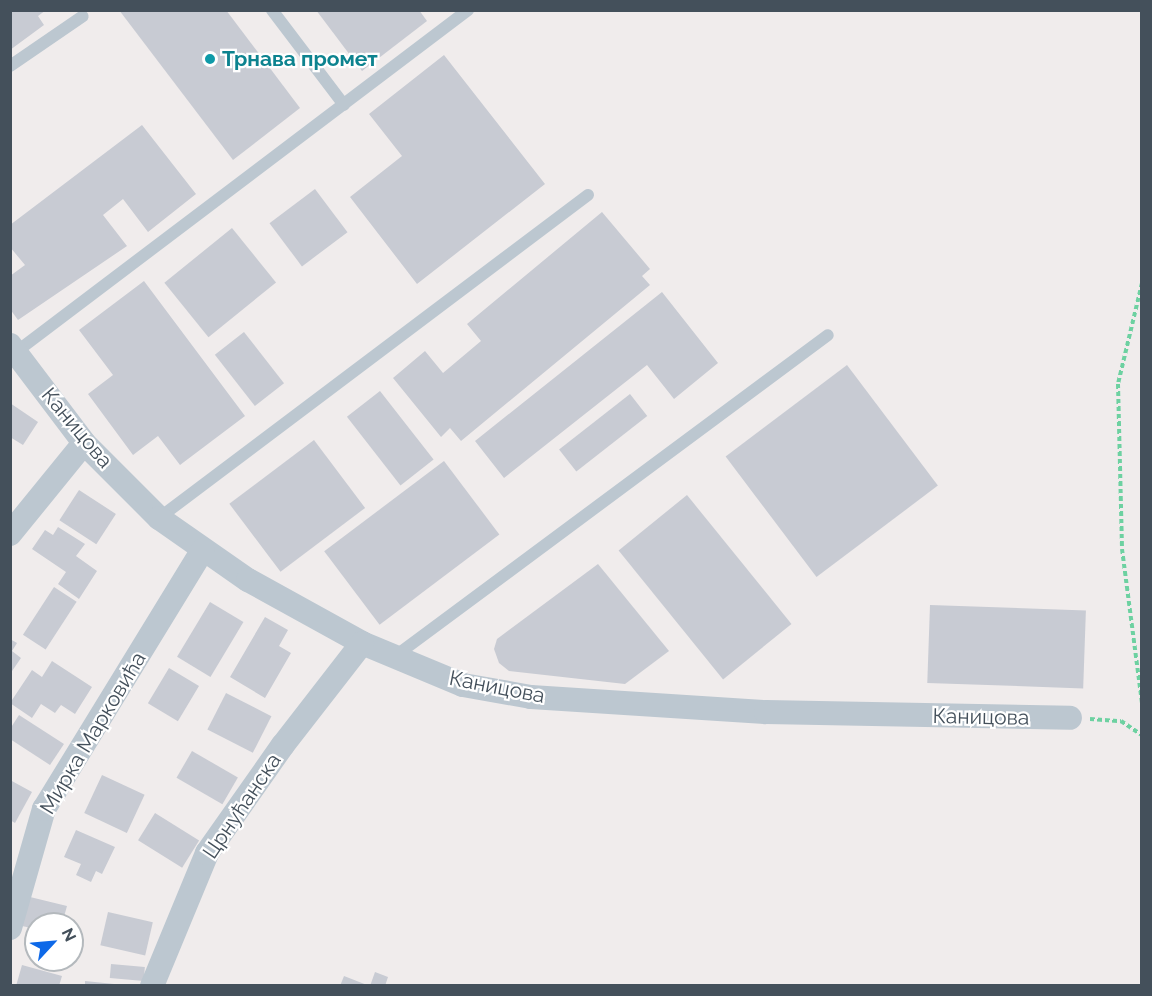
<!DOCTYPE html>
<meta charset="utf-8">
<style>
body{margin:0}
#map{position:relative;width:1152px;height:996px;overflow:hidden;background:#f0ecec;font-family:Raleway,sans-serif}
div>[style]{position:absolute}
.building>*{inset:0;background:#c8cbd3;transform-origin:0 0}
.path>*{height:4px;margin-top:-2px;transform-origin:0;background:repeating-linear-gradient(90deg,#6dd1a1 0 4.5px,transparent 0 7.5px)}
.lane>*{height:12px;margin:-6px;padding:0 6px;transform-origin:6px;border-radius:6px;background:#bcc7d0}
.street>*{height:24px;margin:-12px;padding:0 12px;transform-origin:12px;border-radius:12px;background:#bcc7d0}
.dots>*{width:16px;height:16px;translate:-50% -50%;box-sizing:border-box;border:3px solid #fff;border-radius:50%}
span{translate:-50% -50%;white-space:nowrap;text-align:center;line-height:1.15;-webkit-text-stroke:4.5px #fff;paint-order:stroke}
.culture-label{font-size:21px;color:#0d838f;font-weight:700}
.left{translate:0 -50%;text-align:left}
.street-label{font-size:21px;color:#44505b}
.frame{position:absolute;inset:0;border:12px solid #44505b;pointer-events:none}
.north{position:absolute;left:24px;top:912px;width:60px;height:60px;box-sizing:border-box;background:#fff;border:2px solid #b4b9bd;border-radius:50%;rotate:64deg;font-size:16px;font-weight:700;line-height:24px;text-align:center;color:#44505b}
.north::after{content:'';display:block;margin:auto;width:21px;height:27px;background:#0e69e8;clip-path:polygon(50% 0,100% 100%,50% 72%,0 100%)}
</style>
<div id="map">
<div class="building">
<i style="clip-path:polygon(10px 10px,46px 10px,38px 16px,44px 25px,10px 50px)"></i>
<i style="clip-path:polygon(119px 10px,226px 10px,300px 108px,233px 160px)"></i>
<i style="clip-path:polygon(316px 10px,419px 10px,427px 21px,362px 71px)"></i>
<i style="clip-path:polygon(444px 55px,545px 184px,417px 284px,350px 197px,402px 156px,369px 114px)"></i>
<i style="clip-path:polygon(142px 125px,196px 194px,148px 232px,123px 199px,103px 215px,127px 246px,18px 320px,10px 309px,10px 276px,25px 265px,10px 247px,10px 225px)"></i>
<i style="left:315px;top:189px;width:54px;height:57px;rotate:53deg"></i>
<i style="clip-path:polygon(602px 212px,650px 269px,642px 276px,650px 285px,461px 441px,450px 428px,441px 437px,393px 378px,425px 351px,443px 373px,481px 341px,467px 324px)"></i>
<i style="left:232px;top:228px;width:70px;height:87px;rotate:51deg"></i>
<i style="clip-path:polygon(144px 281px,245px 416px,180px 465px,158px 436px,133px 455px,88px 394px,113px 375px,79px 330px)"></i>
<i style="clip-path:polygon(662px 292px,718px 363px,674px 399px,647px 365px,504px 478px,475px 441px)"></i>
<i style="left:244px;top:332px;width:65px;height:37px;rotate:52deg"></i>
<i style="left:847px;top:365px;width:151px;height:152px;rotate:53deg"></i>
<i style="left:380px;top:391px;width:87px;height:42px;rotate:52deg"></i>
<i style="left:630px;top:394px;width:28px;height:90px;rotate:52deg"></i>
<i style="clip-path:polygon(10px 403px,38px 422px,23px 445px,10px 437px)"></i>
<i style="left:314px;top:440px;width:85px;height:106px;rotate:53deg"></i>
<i style="left:444px;top:461px;width:92px;height:150px;rotate:53deg"></i>
<i style="left:79px;top:490px;width:44px;height:36px;rotate:33deg"></i>
<i style="left:687px;top:495px;width:166px;height:88px;rotate:51deg"></i>
<i style="clip-path:polygon(58px 527px,85px 544px,76px 556px,97px 571px,79px 599px,58px 584px,66px 572px,32px 549px,45px 530px,53px 535px)"></i>
<i style="clip-path:polygon(598px 564px,669px 651px,625px 684px,509px 671px,499px 663px,494px 649px,497px 639px)"></i>
<i style="left:54px;top:587px;width:27px;height:57px;rotate:33deg"></i>
<i style="left:210px;top:602px;width:39px;height:64px;rotate:31deg"></i>
<i style="left:930px;top:605px;width:156px;height:78px;rotate:2deg"></i>
<i style="clip-path:polygon(265px 617px,288px 630px,279px 646px,291px 653px,265px 698px,230px 677px)"></i>
<i style="clip-path:polygon(10px 639px,17px 643px,12px 651px,21px 658px,10px 674px)"></i>
<i style="clip-path:polygon(52px 661px,92px 687px,75px 714px,61px 705px,55px 713px,41px 704px,32px 718px,10px 703px,32px 670px,42px 677px)"></i>
<i style="left:169px;top:668px;width:35px;height:41px;rotate:31deg"></i>
<i style="left:226px;top:693px;width:51px;height:41px;rotate:27deg"></i>
<i style="clip-path:polygon(19px 715px,64px 744px,50px 765px,10px 739px,10px 729px)"></i>
<i style="left:192px;top:751px;width:53px;height:31px;rotate:30deg"></i>
<i style="left:102px;top:775px;width:47px;height:42px;rotate:25deg"></i>
<i style="clip-path:polygon(10px 780px,32px 792px,15px 823px,10px 820px)"></i>
<i style="left:155px;top:813px;width:52px;height:32px;rotate:32deg"></i>
<i style="clip-path:polygon(76px 830px,115px 847px,102px 874px,96px 871px,91px 882px,76px 875px,81px 864px,64px 857px)"></i>
<i style="clip-path:polygon(30px 897px,67px 906px,62px 924px,36px 924px,36px 929px,22px 926px)"></i>
<i style="left:108px;top:912px;width:46px;height:34px;rotate:13deg"></i>
<i style="left:111px;top:964px;width:34px;height:14px;rotate:5deg"></i>
<i style="clip-path:polygon(22px 965px,62px 976px,59px 986px,16px 986px)"></i>
<i style="clip-path:polygon(375px 972px,388px 977px,385px 986px,370px 986px)"></i>
<i style="clip-path:polygon(344px 976px,367px 985px,367px 986px,340px 986px)"></i>
<i style="clip-path:polygon(85px 981px,114px 984px,114px 986px,85px 986px)"></i>
</div>
<div class="path">
<i style="left:1142px;top:283px;width:104px;rotate:103.4deg"></i>
<i style="left:1118px;top:384px;width:165px;rotate:88.6deg"></i>
<i style="left:1122px;top:549px;width:155px;rotate:82.6deg"></i>
<i style="left:1090px;top:719px;width:31px;rotate:4deg"></i>
<i style="left:1121px;top:721px;width:25px;rotate:34deg"></i>
</div>
<div class="lane">
<i style="left:272px;top:10px;width:119px;rotate:52.8deg"></i>
<i style="left:10px;top:66px;width:88px;rotate:-34.4deg"></i>
<i style="left:16px;top:352px;width:567px;rotate:-37.11deg"></i>
<i style="left:159px;top:518px;width:537px;rotate:-36.98deg"></i>
<i style="left:394px;top:657px;width:540px;rotate:-36.57deg"></i>
</div>
<div class="street">
<i style="left:10px;top:345px;width:123px;rotate:52.9deg"></i>
<i style="left:84px;top:443px;width:106px;rotate:45deg"></i>
<i style="left:159px;top:518px;width:108px;rotate:34.9deg"></i>
<i style="left:248px;top:580px;width:130px;rotate:28.9deg"></i>
<i style="left:362px;top:643px;width:109px;rotate:22.6deg"></i>
<i style="left:463px;top:685px;width:69px;rotate:10deg"></i>
<i style="left:531px;top:697px;width:235px;rotate:3.7deg"></i>
<i style="left:766px;top:712px;width:304px;rotate:1.1deg"></i>
<i style="left:10px;top:534px;width:117px;rotate:-50.9deg"></i>
<i style="left:10px;top:928px;width:124px;rotate:-74.1deg"></i>
<i style="left:44px;top:809px;width:304px;rotate:-58.5deg"></i>
<i style="left:152px;top:986px;width:144px;rotate:-67.5deg"></i>
<i style="left:207px;top:853px;width:132px;rotate:-54.9deg"></i>
<i style="left:283px;top:745px;width:129px;rotate:-52.2deg"></i>
</div>
<div class="dots">
<i style="left:210px;top:59px;background:#0f9aa8"></i>
</div>
<div class="culture-label">
<span class="left" style="left:222px;top:59px">Трнава промет</span>
</div>
<div class="street-label">
<span style="left:77px;top:428px;rotate:50deg">Каницова</span>
<span style="left:497px;top:687px;rotate:11deg">Каницова</span>
<span style="left:981px;top:717px;rotate:1deg">Каницова</span>
<span style="left:93px;top:733px;rotate:-59deg">Мирка Марковића</span>
<span style="left:242px;top:806px;rotate:-56deg">Црнућанска</span>
</div>
<div class="frame"></div>
<div class="north">N</div>
</div>
